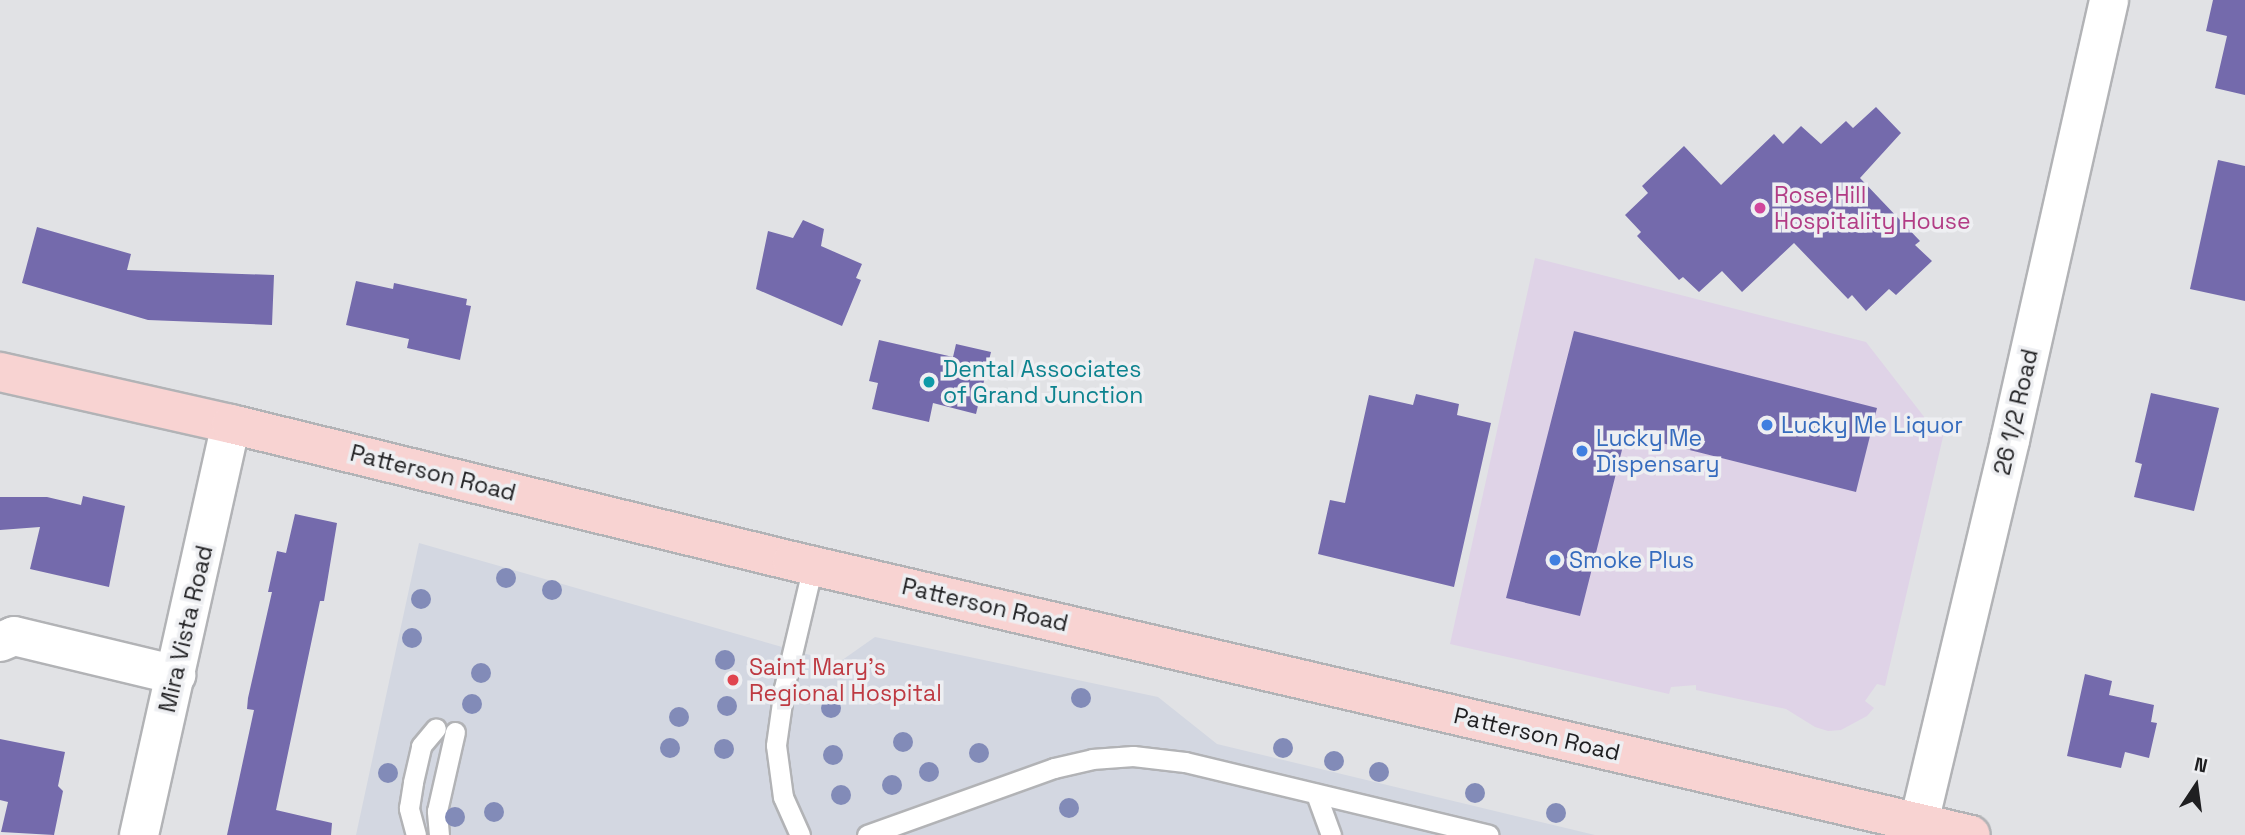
<!DOCTYPE html>
<style>
body{margin:0}
#map{position:relative;width:2245px;height:835px;overflow:hidden;background:#e1e2e5;font-family:"Space Grotesk",sans-serif}
div>[style]{position:absolute}
.commercial>*{inset:0;background:#dfd3e7}
.built>*{inset:0;background:#d3d7e1}
.building>*{inset:0;background:#746aac}
.roads{filter:drop-shadow(2px 0 #b2b3b6) drop-shadow(-2px 0 #b2b3b6) drop-shadow(0 2px #b2b3b6) drop-shadow(0 -2px #b2b3b6)}
.service>*{height:19px;margin:-9.5px;padding:0 9.5px;transform-origin:9.5px;border-radius:9.5px;background:#fff}
.minor>*{height:38px;margin:-19px;padding:0 19px;transform-origin:19px;border-radius:19px;background:#fff}
.secondary>*{height:38px;margin:-19px;padding:0 19px;transform-origin:19px;border-radius:19px;background:#fff}
.primary>*{height:38px;margin:-19px;padding:0 19px;transform-origin:19px;border-radius:19px;background:#f8d3d2}
.trees>*{width:20px;height:20px;margin:-10px;border-radius:50%;background:#828bb8}
.dots>*{width:19px;height:19px;translate:-50% -50%;box-sizing:border-box;border:4px solid #eeeff2;border-radius:50%}
span{translate:-50% -50%;white-space:nowrap;text-align:center;line-height:1.15;-webkit-text-stroke:7px #eeeff2;paint-order:stroke}
.hotel-label{font-size:23px;color:#b23c85}
.left{translate:0 -50%;text-align:left}
.culture-label{font-size:23px;color:#0d838f}
.street-label{font-size:23px;color:#1f1f21}
.shop-label{font-size:23px;color:#366cbe}
.health-label{font-size:23px;color:#be3a42}
.north{position:absolute;left:2161px;top:751px;width:70px;height:70px;-webkit-text-stroke:5px #eeeff2;paint-order:stroke;rotate:13deg;font-size:19px;font-weight:700;line-height:28px;text-align:center;color:#1f1f21}
.north::after{content:'';display:block;margin:auto;width:24px;height:32px;background:#1f1f21;clip-path:polygon(50% 0,100% 100%,50% 72%,0 100%)}
</style>
<div id="map">
<div class="commercial">
<i style="clip-path:polygon(1535px 258px,1866px 342px,1925px 418px,1946px 424px,1885px 686px,1877px 684px,1865px 701px,1874px 708px,1867px 716px,1841px 730px,1828px 731px,1815px 727px,1786px 709px,1696px 690px,1696px 685px,1671px 687px,1669px 694px,1450px 644px)"></i>
</div>
<div class="built">
<i style="clip-path:polygon(419px 543px,838px 663px,875px 637px,1158px 697px,1217px 744px,1595px 835px,356px 835px)"></i>
</div>
<div class="building">
<i style="clip-path:polygon(2213px 0,2245px 0,2245px 95px,2215px 88px,2227px 36px,2206px 31px)"></i>
<i style="clip-path:polygon(1876px 107px,1901px 133px,1860px 178px,1920px 241px,1915px 245px,1932px 261px,1896px 295px,1889px 289px,1866px 311px,1852px 295px,1848px 299px,1794px 243px,1742px 292px,1722px 271px,1699px 292px,1683px 277px,1679px 280px,1637px 236px,1641px 232px,1625px 215px,1648px 193px,1642px 186px,1684px 146px,1721px 185px,1774px 134px,1783px 144px,1801px 126px,1821px 144px,1846px 121px,1853px 128px)"></i>
<i style="clip-path:polygon(2218px 160px,2245px 166px,2245px 301px,2190px 289px)"></i>
<i style="clip-path:polygon(803px 220px,824px 229px,821px 246px,862px 264px,856px 278px,861px 280px,842px 326px,756px 289px,768px 231px,793px 238px)"></i>
<i style="clip-path:polygon(37px 227px,131px 254px,127px 270px,274px 275px,272px 325px,148px 320px,22px 283px)"></i>
<i style="clip-path:polygon(356px 281px,393px 289px,394px 283px,467px 299px,466px 305px,471px 306px,460px 360px,407px 348px,409px 339px,346px 325px)"></i>
<i style="clip-path:polygon(1574px 331px,1877px 408px,1856px 492px,1626px 434px,1580px 616px,1506px 598px)"></i>
<i style="clip-path:polygon(879px 340px,953px 357px,956px 344px,991px 352px,976px 414px,933px 403px,929px 422px,872px 409px,878px 383px,869px 381px)"></i>
<i style="clip-path:polygon(2151px 393px,2219px 408px,2194px 511px,2134px 497px,2142px 464px,2135px 462px)"></i>
<i style="clip-path:polygon(1416px 394px,1459px 404px,1457px 415px,1491px 423px,1454px 587px,1318px 554px,1330px 500px,1345px 503px,1369px 395px,1413px 405px)"></i>
<i style="clip-path:polygon(83px 496px,125px 506px,109px 587px,30px 569px,40px 527px,0 530px,0 497px,47px 497px,81px 505px)"></i>
<i style="clip-path:polygon(295px 514px,337px 523px,324px 601px,320px 601px,276px 810px,332px 823px,331px 835px,227px 835px,254px 710px,247px 709px,248px 698px,272px 592px,268px 592px,277px 551px,286px 553px)"></i>
<i style="clip-path:polygon(2085px 674px,2112px 681px,2109px 695px,2154px 705px,2151px 722px,2157px 723px,2149px 758px,2125px 752px,2121px 768px,2067px 756px)"></i>
<i style="clip-path:polygon(0 739px,65px 752px,58px 786px,63px 791px,54px 835px,1px 832px,8px 802px,0 800px)"></i>
</div>
<div class="roads">
<div class="service">
<i style="left:1316px;top:794px;width:44px;rotate:69.9deg"></i>
<i style="left:416px;top:835px;width:28px;rotate:-105deg"></i>
<i style="left:409px;top:808px;width:26px;rotate:-81deg"></i>
<i style="left:413px;top:782px;width:37px;rotate:-77deg"></i>
<i style="left:421px;top:746px;width:23px;rotate:-50deg"></i>
<i style="left:439px;top:835px;width:24px;rotate:-95deg"></i>
<i style="left:437px;top:811px;width:81px;rotate:-77.2deg"></i>
<i style="left:800px;top:835px;width:42px;rotate:-114.1deg"></i>
<i style="left:783px;top:797px;width:52px;rotate:-97.7deg"></i>
<i style="left:776px;top:745px;width:58px;rotate:-82deg"></i>
<i style="left:784px;top:688px;width:126px;rotate:-76.7deg"></i>
<i style="left:867px;top:835px;width:199px;rotate:-19.7deg"></i>
<i style="left:1054px;top:768px;width:39px;rotate:-13deg"></i>
<i style="left:1092px;top:759px;width:41px;rotate:-4.2deg"></i>
<i style="left:1133px;top:756px;width:52px;rotate:6.6deg"></i>
<i style="left:1185px;top:762px;width:312px;rotate:13.5deg"></i>
</div>
<div class="minor">
<i style="left:0;top:642px;width:15px;rotate:-23deg"></i>
<i style="left:14px;top:636px;width:167px;rotate:13.5deg"></i>
<i style="left:139px;top:835px;width:421px;rotate:-77.4deg"></i>
</div>
<div class="secondary">
<i style="left:1916px;top:835px;width:406px;rotate:-76.6deg"></i>
<i style="left:2010px;top:440px;width:451px;rotate:-77.3deg"></i>
</div>
<div class="primary">
<i style="left:0;top:372px;width:237px;rotate:12.7deg"></i>
<i style="left:231px;top:424px;width:577px;rotate:13.72deg"></i>
<i style="left:792px;top:561px;width:1210px;rotate:13.08deg"></i>
</div>
</div>
<div class="trees">
<i style="left:506px;top:578px"></i>
<i style="left:552px;top:590px"></i>
<i style="left:421px;top:599px"></i>
<i style="left:412px;top:638px"></i>
<i style="left:725px;top:660px"></i>
<i style="left:481px;top:673px"></i>
<i style="left:1081px;top:698px"></i>
<i style="left:472px;top:704px"></i>
<i style="left:727px;top:706px"></i>
<i style="left:831px;top:708px"></i>
<i style="left:679px;top:717px"></i>
<i style="left:903px;top:742px"></i>
<i style="left:670px;top:748px"></i>
<i style="left:1283px;top:748px"></i>
<i style="left:724px;top:749px"></i>
<i style="left:979px;top:753px"></i>
<i style="left:833px;top:755px"></i>
<i style="left:1334px;top:761px"></i>
<i style="left:929px;top:772px"></i>
<i style="left:1379px;top:772px"></i>
<i style="left:388px;top:773px"></i>
<i style="left:892px;top:785px"></i>
<i style="left:1475px;top:793px"></i>
<i style="left:841px;top:795px"></i>
<i style="left:1069px;top:808px"></i>
<i style="left:494px;top:812px"></i>
<i style="left:1556px;top:813px"></i>
<i style="left:455px;top:817px"></i>
</div>
<div class="dots">
<i style="left:1760px;top:208px;background:#d1479c"></i>
<i style="left:929px;top:382px;background:#0f9aa8"></i>
<i style="left:1767px;top:425px;background:#3f7fe0"></i>
<i style="left:1582px;top:451px;background:#3f7fe0"></i>
<i style="left:1555px;top:560px;background:#3f7fe0"></i>
<i style="left:733px;top:680px;background:#e0444e"></i>
</div>
<div class="hotel-label">
<span class="left" style="left:1774px;top:208px">Rose Hill<br>Hospitality House</span>
</div>
<div class="culture-label">
<span class="left" style="left:943px;top:382px">Dental Associates<br>of Grand Junction</span>
</div>
<div class="street-label">
<span style="left:2016px;top:412px;rotate:-77deg">26 1/2 Road</span>
<span style="left:433px;top:473px;rotate:14deg">Patterson Road</span>
<span style="left:985px;top:605px;rotate:13deg">Patterson Road</span>
<span style="left:186px;top:629px;rotate:-77deg">Mira Vista Road</span>
<span style="left:1537px;top:734px;rotate:13deg">Patterson Road</span>
</div>
<div class="shop-label">
<span class="left" style="left:1781px;top:425px">Lucky Me Liquor</span>
<span class="left" style="left:1596px;top:451px">Lucky Me<br>Dispensary</span>
<span class="left" style="left:1569px;top:560px">Smoke Plus</span>
</div>
<div class="health-label">
<span class="left" style="left:749px;top:680px">Saint Mary's<br>Regional Hospital</span>
</div>
<div class="north">N</div>
</div>
